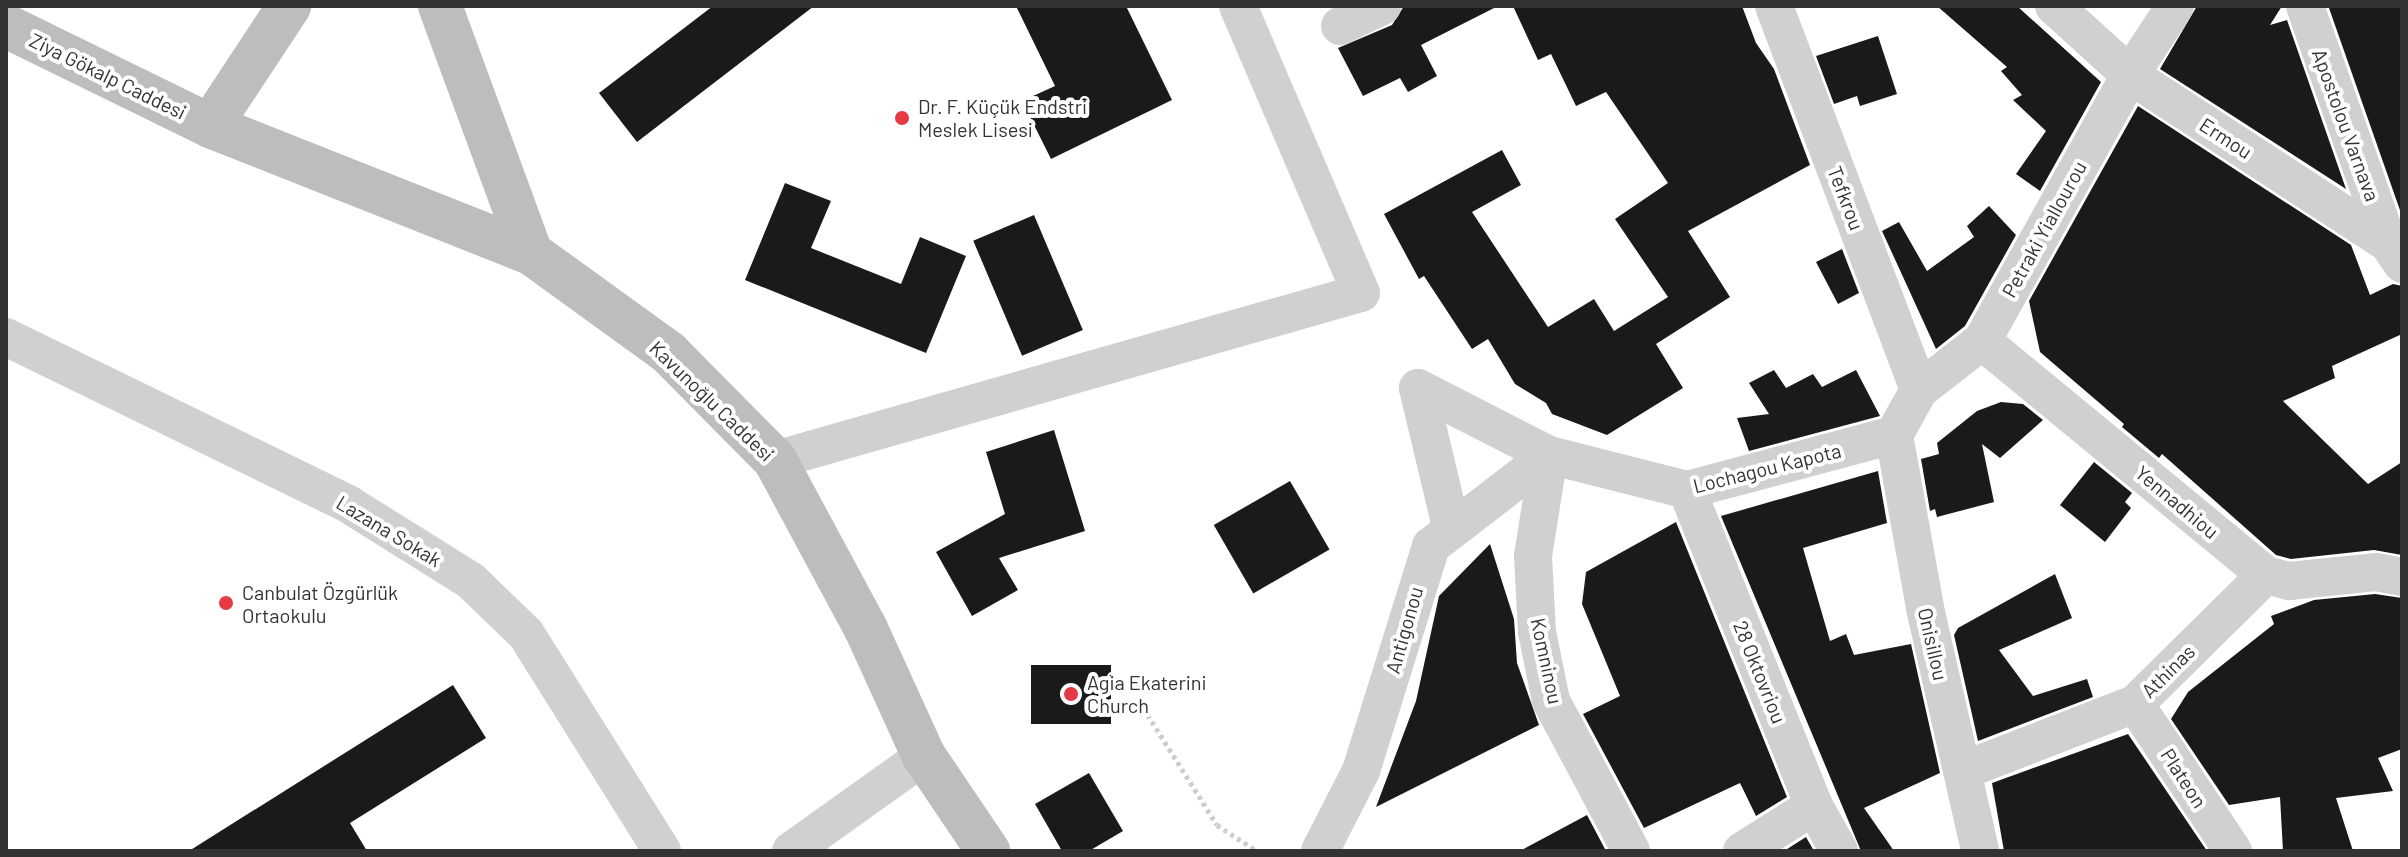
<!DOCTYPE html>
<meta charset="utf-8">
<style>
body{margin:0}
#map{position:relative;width:2408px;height:857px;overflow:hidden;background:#fff;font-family:Barlow,sans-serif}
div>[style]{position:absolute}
.building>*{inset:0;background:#1a1a1a;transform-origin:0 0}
.path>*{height:5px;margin-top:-2.5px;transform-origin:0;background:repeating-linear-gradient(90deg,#cdcdcd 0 4px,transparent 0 8px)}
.street>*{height:38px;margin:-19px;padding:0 19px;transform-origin:19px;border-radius:19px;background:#d0d0d0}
.secondary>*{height:44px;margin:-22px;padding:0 22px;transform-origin:22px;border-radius:22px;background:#bdbdbd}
.dots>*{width:22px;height:22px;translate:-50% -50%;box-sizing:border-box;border:4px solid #fff;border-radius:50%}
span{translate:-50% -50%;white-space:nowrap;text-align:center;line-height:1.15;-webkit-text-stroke:8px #fff;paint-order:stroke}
.street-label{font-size:20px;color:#333}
.poi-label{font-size:20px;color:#333}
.left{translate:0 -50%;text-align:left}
.frame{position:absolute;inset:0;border:8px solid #333;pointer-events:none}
</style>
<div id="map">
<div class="building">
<i style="clip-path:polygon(713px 6px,814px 6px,637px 142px,599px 93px)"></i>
<i style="clip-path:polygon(1016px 6px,1126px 6px,1172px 100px,1051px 159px,1022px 101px,1055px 86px)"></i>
<i style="clip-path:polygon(1404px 6px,1498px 6px,1421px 45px,1437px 76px,1408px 92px,1400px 78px,1363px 96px,1338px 48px,1392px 25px)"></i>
<i style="clip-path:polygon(1513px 6px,1742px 6px,1756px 43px,1774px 69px,1810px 165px,1688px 231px,1730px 297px,1656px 344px,1683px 388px,1607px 435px,1552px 414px,1546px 403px,1515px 384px,1488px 339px,1472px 349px,1424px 276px,1419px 279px,1384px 214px,1502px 150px,1521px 185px,1472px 212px,1548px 327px,1594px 299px,1614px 331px,1668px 297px,1615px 219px,1668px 183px,1606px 92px,1576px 106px,1551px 54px,1538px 60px)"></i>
<i style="clip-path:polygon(1937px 6px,2017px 6px,2101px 82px,2040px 191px,2016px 174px,2046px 131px,2013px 100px,2022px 95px,2001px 71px,2007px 67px)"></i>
<i style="clip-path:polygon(2197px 6px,2282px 6px,2270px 25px,2287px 20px,2346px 189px,2160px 69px)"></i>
<i style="clip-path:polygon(2402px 6px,2402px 216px,2329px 8px)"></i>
<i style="clip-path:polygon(1878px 36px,1897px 94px,1860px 106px,1857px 96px,1834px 104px,1816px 56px)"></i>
<i style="clip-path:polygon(2138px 106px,2351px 245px,2370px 295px,2393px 284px,2402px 286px,2402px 334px,2332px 366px,2335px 378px,2283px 401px,2368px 484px,2402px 462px,2402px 555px,2374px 550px,2291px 559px,2276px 555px,2162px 454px,2159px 458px,2122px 427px,2124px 424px,2040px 352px,2029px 301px)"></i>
<i style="clip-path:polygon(785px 183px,831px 201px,811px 248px,901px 284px,920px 237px,966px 256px,926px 353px,745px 280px)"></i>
<i style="clip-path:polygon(1989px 206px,2016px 235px,1965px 326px,1936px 349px,1882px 231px,1899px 222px,1927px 271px,1974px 237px,1967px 226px)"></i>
<i style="left:1034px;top:215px;width:125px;height:66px;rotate:67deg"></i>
<i style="clip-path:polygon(1842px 249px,1859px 293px,1838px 304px,1816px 262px)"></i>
<i style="clip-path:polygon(1774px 370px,1786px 388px,1813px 374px,1822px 387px,1856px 370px,1880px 416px,1749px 451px,1737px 418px,1769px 414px,1749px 383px)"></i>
<i style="clip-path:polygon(2001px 402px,2023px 404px,2043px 420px,2000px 458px,1982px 444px,1994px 502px,1937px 517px,1935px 509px,1930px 511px,1921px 459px,1939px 454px,1937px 443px,1977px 411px)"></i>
<i style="clip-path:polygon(1054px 430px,1085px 531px,999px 558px,1018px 590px,972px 616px,936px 552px,1005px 514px,986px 452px)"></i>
<i style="clip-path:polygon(2094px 462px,2132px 493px,2125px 502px,2131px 508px,2105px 542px,2060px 505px)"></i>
<i style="clip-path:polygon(1878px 471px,1887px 523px,1803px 548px,1830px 641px,1846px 634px,1854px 655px,1911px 644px,1940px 773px,1864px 808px,1894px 851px,1861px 851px,1721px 516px)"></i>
<i style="left:1290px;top:481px;width:79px;height:88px;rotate:60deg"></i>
<i style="clip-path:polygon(1676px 522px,1787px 797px,1756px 816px,1740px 783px,1644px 828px,1583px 714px,1620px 696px,1582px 604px,1586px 572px)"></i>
<i style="clip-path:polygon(1490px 544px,1514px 619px,1517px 663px,1539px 725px,1376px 807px,1416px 701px,1439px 596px)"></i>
<i style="clip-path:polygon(2055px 574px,2072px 618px,1999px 650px,2033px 696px,2087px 679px,2093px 697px,1978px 741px,1954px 635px,1958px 628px)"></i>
<i style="clip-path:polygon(2375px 594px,2402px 598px,2402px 749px,2378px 758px,2393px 791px,2336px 798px,2353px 851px,2283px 851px,2280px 797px,2229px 805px,2171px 719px,2188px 692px,2274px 624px,2271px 616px,2314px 600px)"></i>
<i style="left:1031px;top:665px;width:80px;height:59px"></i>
<i style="clip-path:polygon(453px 685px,486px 738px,350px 823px,367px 851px,189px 851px)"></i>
<i style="clip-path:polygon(2128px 734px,2207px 851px,2004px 851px,1992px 783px)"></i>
<i style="clip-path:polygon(1089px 773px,1123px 831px,1089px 851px,1062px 851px,1035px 804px)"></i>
<i style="clip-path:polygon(1587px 815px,1606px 851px,1520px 851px)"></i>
<i style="clip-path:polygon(1806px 837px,1814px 851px,1784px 851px)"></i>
</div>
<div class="path">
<i style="left:1139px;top:701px;width:146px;rotate:57.8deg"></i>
<i style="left:1217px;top:825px;width:48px;rotate:33deg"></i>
</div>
<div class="street">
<i style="left:1774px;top:6px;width:410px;rotate:69.3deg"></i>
<i style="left:2054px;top:6px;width:103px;rotate:42.2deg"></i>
<i style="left:2130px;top:75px;width:308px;rotate:33.1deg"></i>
<i style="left:2388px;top:243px;width:25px;rotate:56deg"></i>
<i style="left:2305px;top:6px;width:251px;rotate:70.7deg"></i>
<i style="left:1340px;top:26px;width:47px;rotate:-25.5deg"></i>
<i style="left:6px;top:337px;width:381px;rotate:26deg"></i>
<i style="left:348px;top:504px;width:145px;rotate:32deg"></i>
<i style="left:471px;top:581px;width:76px;rotate:43.9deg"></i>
<i style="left:526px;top:634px;width:256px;rotate:57.9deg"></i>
<i style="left:1982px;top:341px;width:368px;rotate:39.5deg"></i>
<i style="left:2266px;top:575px;width:24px;rotate:15deg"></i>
<i style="left:2289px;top:581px;width:87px;rotate:-5.9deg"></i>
<i style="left:2376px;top:572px;width:26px;rotate:11deg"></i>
<i style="left:1418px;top:388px;width:147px;rotate:27.1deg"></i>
<i style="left:1549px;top:455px;width:142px;rotate:14.2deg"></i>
<i style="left:1687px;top:490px;width:214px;rotate:-14.9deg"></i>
<i style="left:1418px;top:388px;width:143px;rotate:76.6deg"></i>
<i style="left:1894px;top:435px;width:51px;rotate:-60.9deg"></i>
<i style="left:1919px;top:390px;width:80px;rotate:-37.9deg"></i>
<i style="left:1982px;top:341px;width:304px;rotate:-60.9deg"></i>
<i style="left:2130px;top:75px;width:82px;rotate:-56.9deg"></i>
<i style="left:1894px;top:435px;width:176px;rotate:79.8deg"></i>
<i style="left:1925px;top:608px;width:249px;rotate:77.2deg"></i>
<i style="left:1549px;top:455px;width:102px;rotate:99deg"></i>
<i style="left:1533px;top:556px;width:76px;rotate:87deg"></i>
<i style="left:1537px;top:632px;width:70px;rotate:78.5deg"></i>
<i style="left:1551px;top:701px;width:170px;rotate:61.9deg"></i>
<i style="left:775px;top:460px;width:609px;rotate:-15.91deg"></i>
<i style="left:1361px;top:293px;width:312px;rotate:-113.2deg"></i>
<i style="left:1687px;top:490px;width:341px;rotate:68.1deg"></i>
<i style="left:1814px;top:806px;width:51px;rotate:60.9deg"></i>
<i style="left:2135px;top:704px;width:177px;rotate:56.3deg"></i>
<i style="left:1962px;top:771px;width:186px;rotate:-21.2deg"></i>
<i style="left:2135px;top:704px;width:184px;rotate:-44.6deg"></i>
<i style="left:791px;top:851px;width:163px;rotate:-35.5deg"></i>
<i style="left:1320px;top:851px;width:90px;rotate:-62.9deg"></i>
<i style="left:1361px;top:771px;width:236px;rotate:-72.7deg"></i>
<i style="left:1431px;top:546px;width:149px;rotate:-37.6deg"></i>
<i style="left:1742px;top:851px;width:85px;rotate:-32deg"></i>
</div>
<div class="secondary">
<i style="left:440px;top:6px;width:263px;rotate:69.8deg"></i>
<i style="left:6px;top:26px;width:227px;rotate:26.1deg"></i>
<i style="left:210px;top:126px;width:345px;rotate:21.6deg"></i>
<i style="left:531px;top:253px;width:170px;rotate:35.9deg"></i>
<i style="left:669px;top:353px;width:151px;rotate:45.3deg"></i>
<i style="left:775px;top:460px;width:192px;rotate:61.7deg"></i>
<i style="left:866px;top:629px;width:140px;rotate:65.5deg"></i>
<i style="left:924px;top:756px;width:115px;rotate:56deg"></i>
<i style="left:210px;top:126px;width:144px;rotate:-56.6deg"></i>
</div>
<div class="dots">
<i style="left:902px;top:118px;background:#e63946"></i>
<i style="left:226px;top:603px;background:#e63946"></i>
<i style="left:1071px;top:694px;background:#e63946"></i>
</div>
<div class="street-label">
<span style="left:108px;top:76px;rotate:26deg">Ziya Gökalp Caddesi</span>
<span style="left:2346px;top:125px;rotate:70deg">Apostolou Varnava</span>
<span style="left:2226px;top:138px;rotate:33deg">Ermou</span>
<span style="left:1846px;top:198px;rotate:69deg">Tefkrou</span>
<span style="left:2044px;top:229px;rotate:-61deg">Petraki Yiallourou</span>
<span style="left:712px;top:401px;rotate:44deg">Kavunoğlu Caddesi</span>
<span style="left:1767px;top:468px;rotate:-14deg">Lochagou Kapota</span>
<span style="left:2177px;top:502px;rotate:40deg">Yennadhiou</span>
<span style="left:389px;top:531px;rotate:31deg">Lazana Sokak</span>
<span style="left:1404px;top:630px;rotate:-74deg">Antigonou</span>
<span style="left:1933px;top:644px;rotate:77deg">Onisillou</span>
<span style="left:1547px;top:661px;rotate:78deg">Komninou</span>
<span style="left:2168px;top:671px;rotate:-45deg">Athinas</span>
<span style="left:1760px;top:672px;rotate:68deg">28 Oktovriou</span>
<span style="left:2184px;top:778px;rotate:57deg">Plateon</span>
</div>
<div class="poi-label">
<span class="left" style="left:918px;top:118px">Dr. F. Küçük Endstri<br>Meslek Lisesi</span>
<span class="left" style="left:242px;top:604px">Canbulat Özgürlük<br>Ortaokulu</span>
<span class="left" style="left:1087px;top:694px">Agia Ekaterini<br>Church</span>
</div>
<div class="frame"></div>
</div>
